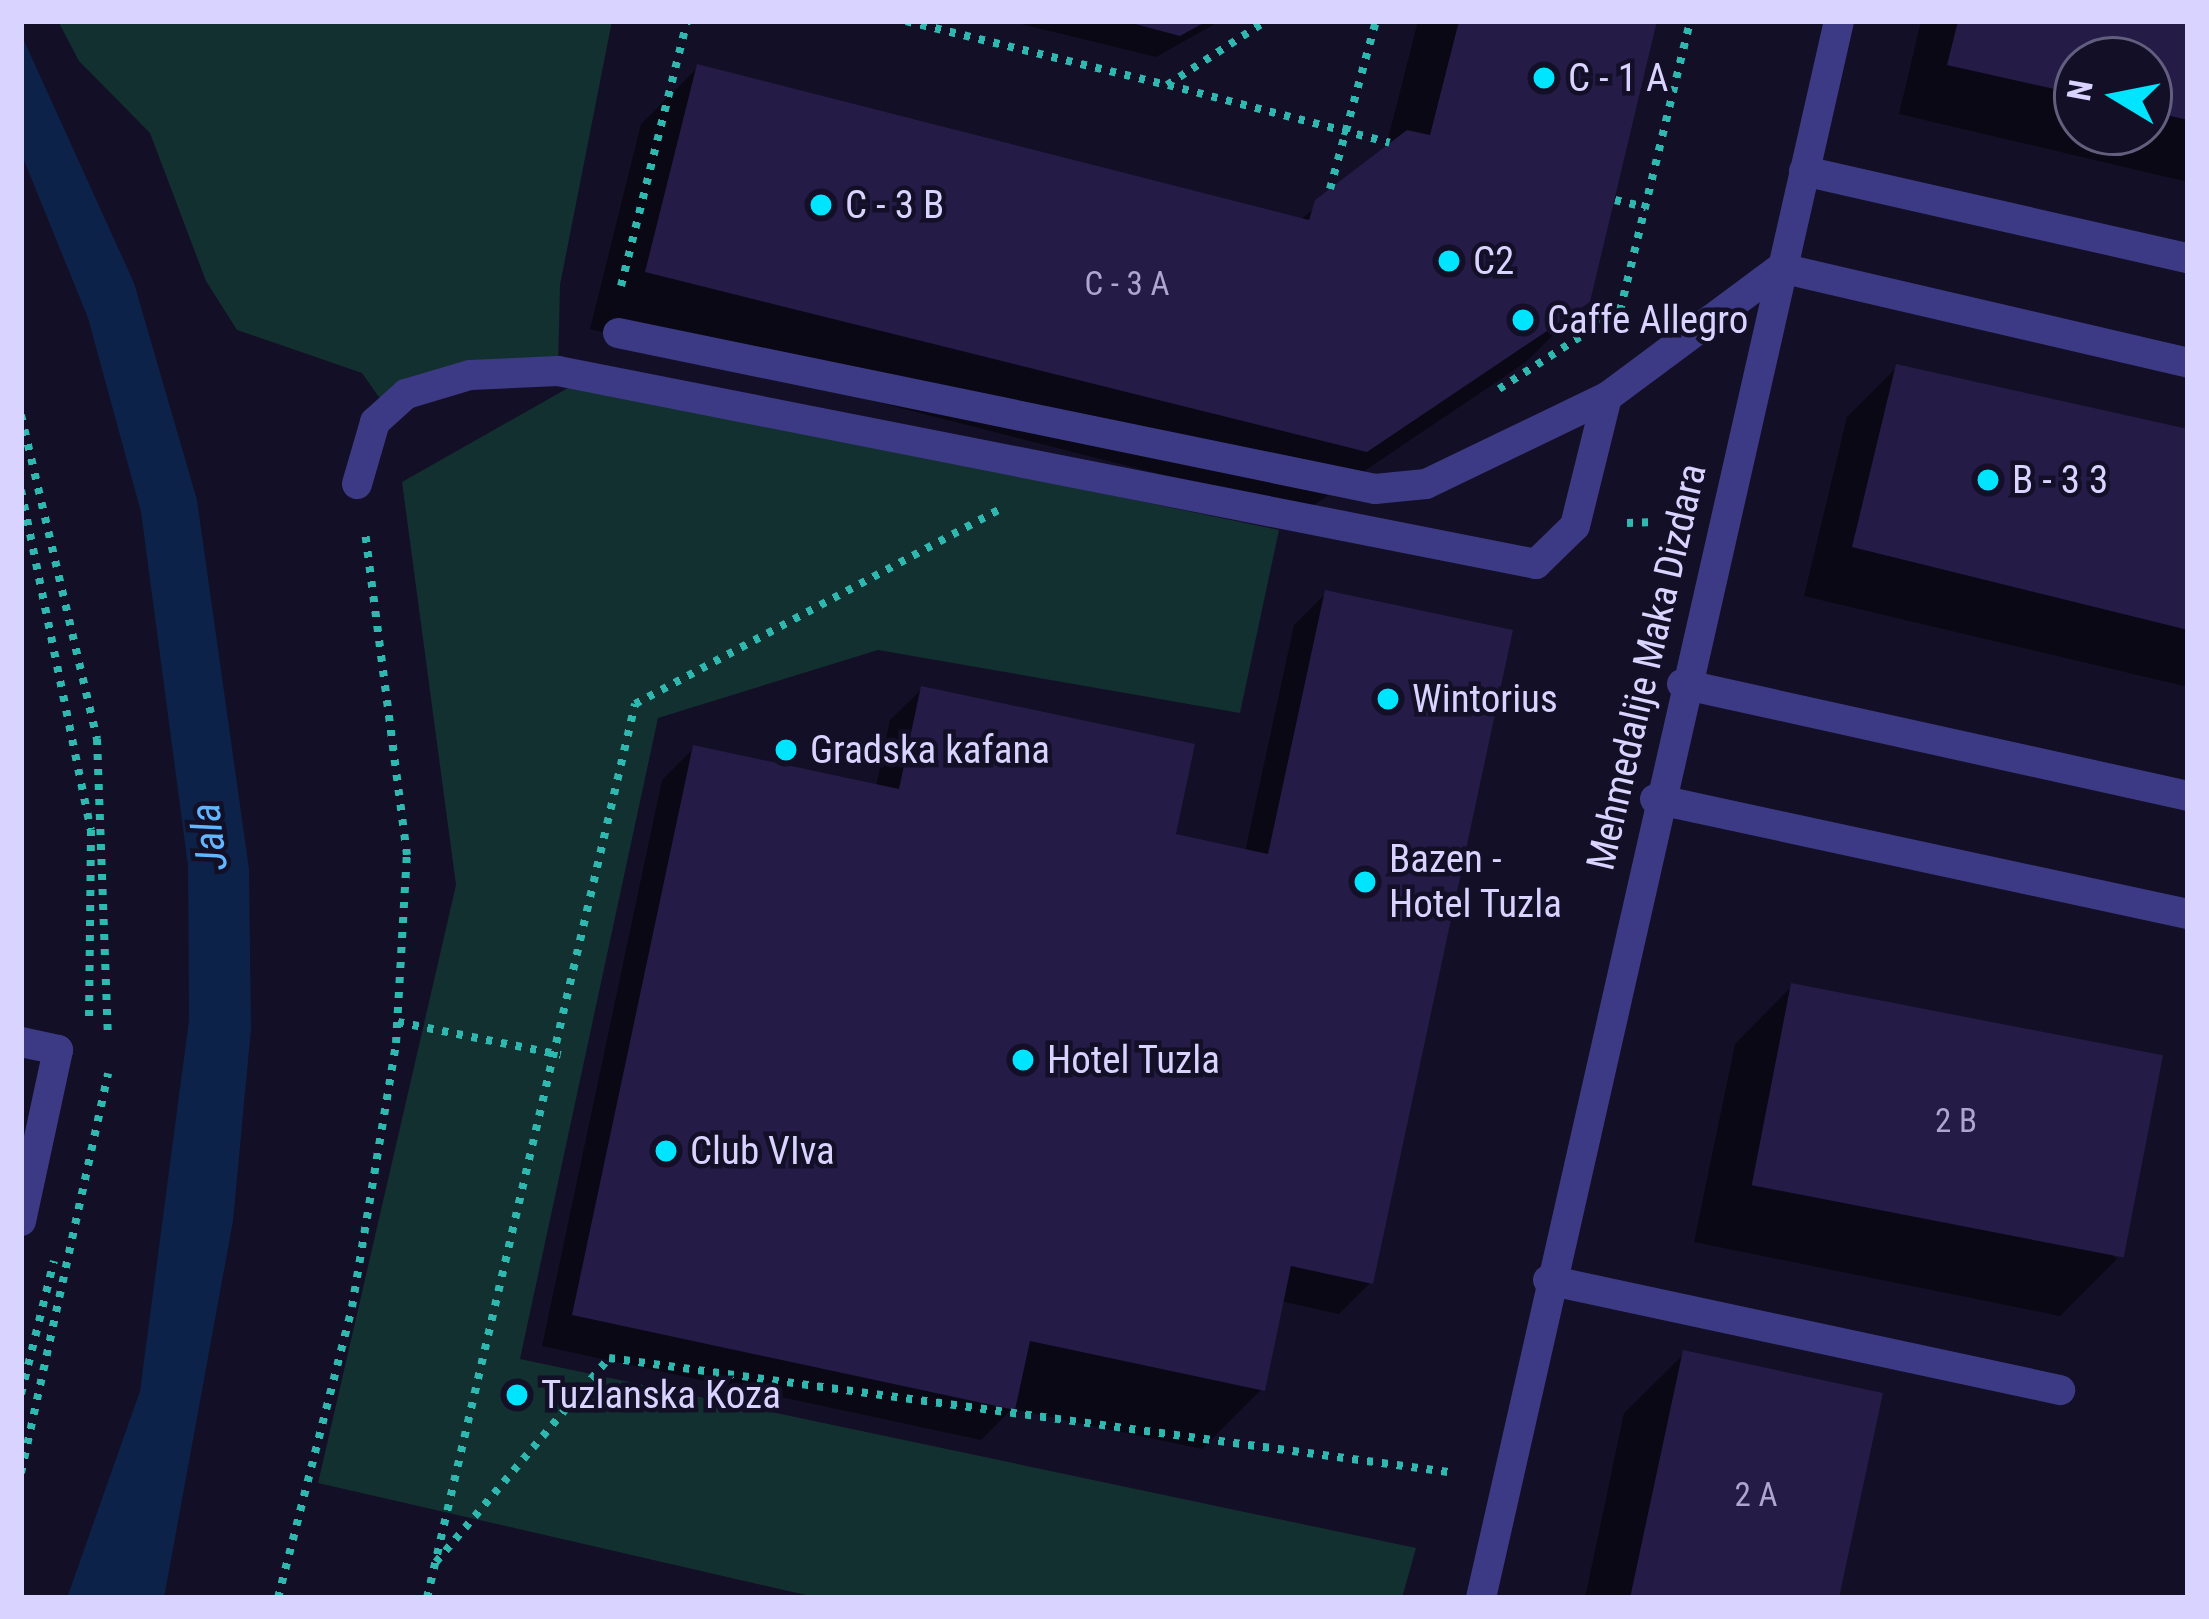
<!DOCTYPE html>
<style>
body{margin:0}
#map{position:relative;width:2209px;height:1619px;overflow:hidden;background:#130f26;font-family:"Roboto Condensed",sans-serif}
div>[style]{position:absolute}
.green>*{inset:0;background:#12302f}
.water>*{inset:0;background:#0c2248}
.shadow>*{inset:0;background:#0007}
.building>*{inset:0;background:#241b47;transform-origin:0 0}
.path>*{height:8px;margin-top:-4px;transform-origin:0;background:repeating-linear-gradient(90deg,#2fb8b0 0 6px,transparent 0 15px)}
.service>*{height:30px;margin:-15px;padding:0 15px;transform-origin:15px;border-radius:15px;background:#3d3a85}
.minor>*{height:30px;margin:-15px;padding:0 15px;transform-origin:15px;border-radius:15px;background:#3d3a85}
.dots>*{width:33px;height:33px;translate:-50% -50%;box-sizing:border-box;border:6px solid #130f26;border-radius:50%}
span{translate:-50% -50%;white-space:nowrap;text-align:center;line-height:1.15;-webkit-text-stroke:9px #130f26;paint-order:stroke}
.number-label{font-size:33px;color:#aca6d1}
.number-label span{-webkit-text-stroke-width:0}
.poi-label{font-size:39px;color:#d9d4ff}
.left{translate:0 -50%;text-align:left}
.street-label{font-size:39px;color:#d9d4ff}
.water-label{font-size:42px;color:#62b6ff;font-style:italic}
.frame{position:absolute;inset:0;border:24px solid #d9d4ff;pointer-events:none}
.north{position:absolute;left:2053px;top:36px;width:120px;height:120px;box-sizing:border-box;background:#130f26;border:3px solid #625e7d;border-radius:50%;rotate:280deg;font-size:33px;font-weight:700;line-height:48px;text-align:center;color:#d9d4ff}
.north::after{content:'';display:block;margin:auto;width:42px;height:54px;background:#00e5ff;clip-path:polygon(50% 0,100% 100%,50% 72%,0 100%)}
</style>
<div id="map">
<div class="green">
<i style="clip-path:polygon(58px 21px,612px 21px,560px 285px,558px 371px,517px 372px,388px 410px,362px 373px,237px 330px,206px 281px,150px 133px,79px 61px)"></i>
<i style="clip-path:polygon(575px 384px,1279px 530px,1240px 713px,878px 650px,658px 718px,520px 1359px,1416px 1548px,1402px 1598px,819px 1598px,318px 1483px,456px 885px,402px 482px)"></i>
</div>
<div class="water">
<i style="clip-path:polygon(21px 34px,134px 283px,197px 500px,249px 869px,251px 1029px,233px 1221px,164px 1598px,67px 1598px,140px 1391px,189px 1020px,188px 866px,141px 512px,88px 318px,21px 153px)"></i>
</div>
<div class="shadow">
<i style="clip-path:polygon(1009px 21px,1220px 21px,1156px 57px)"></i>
<i style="clip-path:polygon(1418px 21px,1655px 21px,1587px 301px,1526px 362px,1305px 511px,590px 329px,641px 124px,698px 67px,1299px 221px,1385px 150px)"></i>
<i style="clip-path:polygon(evenodd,1921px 21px,2188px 21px,2188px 182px,1899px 114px,1921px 21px,2077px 60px,2149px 60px,2149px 132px,2077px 132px,2077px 60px)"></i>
<i style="clip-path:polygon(1897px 367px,2188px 433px,2188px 687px,1804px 596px,1847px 417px)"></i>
<i style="clip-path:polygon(1326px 593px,1371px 1282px,1339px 1314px,1280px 1301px,1262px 1389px,1202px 1449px,1012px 1409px,981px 1440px,542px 1346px,662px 780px,694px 748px,876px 787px,890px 720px,922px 689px,1172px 836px,1245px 852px,1294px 625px)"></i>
<i style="clip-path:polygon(1792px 986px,2117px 1259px,2060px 1316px,1694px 1242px,1735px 1044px)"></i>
<i style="clip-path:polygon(1684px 1354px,1836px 1598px,1585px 1598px,1624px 1413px)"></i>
</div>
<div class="building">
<i style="clip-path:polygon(1124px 21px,1207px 21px,1180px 36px)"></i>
<i style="clip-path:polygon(1459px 21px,1657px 21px,1590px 302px,1367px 452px,645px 272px,697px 64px,1309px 220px,1315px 200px,1407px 130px,1430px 135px)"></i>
<i style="clip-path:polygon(1958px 21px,2188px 21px,2188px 120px,2149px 111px,2149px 60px,2077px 60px,2077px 94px,1947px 65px)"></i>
<i style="clip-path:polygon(1896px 364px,2188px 429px,2188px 630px,1852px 547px)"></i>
<i style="clip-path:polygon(1325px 590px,1513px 630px,1373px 1284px,1291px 1266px,1265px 1391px,1030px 1341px,1015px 1410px,572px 1315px,693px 745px,899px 789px,921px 686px,1195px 744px,1176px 834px,1268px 854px)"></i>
<i style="left:1791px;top:983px;width:379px;height:206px;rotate:11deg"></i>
<i style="clip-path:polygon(1683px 1350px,1883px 1393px,1839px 1598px,1630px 1598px)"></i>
</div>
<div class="path">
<i style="left:906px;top:21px;width:269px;rotate:13.8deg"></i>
<i style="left:1167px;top:85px;width:118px;rotate:-32.9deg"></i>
<i style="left:1168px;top:85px;width:229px;rotate:14.6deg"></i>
<i style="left:1330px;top:189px;width:174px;rotate:-74.7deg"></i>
<i style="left:1615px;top:200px;width:32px;rotate:13deg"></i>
<i style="left:621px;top:286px;width:273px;rotate:-76deg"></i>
<i style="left:1499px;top:389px;width:144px;rotate:-32.8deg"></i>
<i style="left:1620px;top:311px;width:298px;rotate:-76.4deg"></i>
<i style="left:21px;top:415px;width:333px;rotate:76.8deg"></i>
<i style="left:97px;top:739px;width:295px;rotate:87.9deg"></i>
<i style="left:21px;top:490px;width:347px;rotate:78.4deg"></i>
<i style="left:91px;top:830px;width:186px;rotate:90.6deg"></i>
<i style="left:1627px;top:523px;width:28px;rotate:-2deg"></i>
<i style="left:398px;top:1022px;width:166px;rotate:11.4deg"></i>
<i style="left:21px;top:1394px;width:137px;rotate:-76.1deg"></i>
<i style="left:21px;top:1473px;width:409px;rotate:-77.7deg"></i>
<i style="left:436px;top:1562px;width:267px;rotate:-49.7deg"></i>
<i style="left:609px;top:1358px;width:847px;rotate:7.74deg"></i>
<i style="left:278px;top:1598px;width:300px;rotate:-75.7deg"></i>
<i style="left:352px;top:1307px;width:268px;rotate:-80.5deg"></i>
<i style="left:396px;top:1043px;width:188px;rotate:-86.7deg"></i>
<i style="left:407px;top:855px;width:326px;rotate:-97.4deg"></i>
<i style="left:427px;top:1598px;width:918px;rotate:-76.9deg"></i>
<i style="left:635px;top:704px;width:412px;rotate:-28.1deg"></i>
</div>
<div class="service">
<i style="left:1804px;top:171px;width:394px;rotate:12.8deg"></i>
<i style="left:1781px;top:268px;width:418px;rotate:13.1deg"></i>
<i style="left:1682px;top:684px;width:518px;rotate:12.48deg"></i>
<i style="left:1655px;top:799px;width:545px;rotate:12.18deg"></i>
<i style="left:21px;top:1042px;width:38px;rotate:12deg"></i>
<i style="left:58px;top:1050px;width:175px;rotate:102.2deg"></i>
<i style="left:1548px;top:1280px;width:524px;rotate:12.13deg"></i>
</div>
<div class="minor">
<i style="left:618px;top:333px;width:773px;rotate:11.64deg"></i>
<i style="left:1375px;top:489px;width:51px;rotate:-5.6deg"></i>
<i style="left:1426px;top:484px;width:201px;rotate:-25.7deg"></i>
<i style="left:1607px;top:397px;width:217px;rotate:-36.6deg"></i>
<i style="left:357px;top:484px;width:65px;rotate:-73.8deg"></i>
<i style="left:375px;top:422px;width:42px;rotate:-42.1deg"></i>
<i style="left:406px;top:394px;width:67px;rotate:-16.5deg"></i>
<i style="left:470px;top:375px;width:88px;rotate:-2.6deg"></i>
<i style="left:558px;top:371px;width:997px;rotate:11.16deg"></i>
<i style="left:1536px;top:564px;width:54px;rotate:-44.3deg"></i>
<i style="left:1575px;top:526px;width:133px;rotate:-76.1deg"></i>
<i style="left:1481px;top:1598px;width:1617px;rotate:-77.21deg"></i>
</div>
<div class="dots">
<i style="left:1544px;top:78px;background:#00e5ff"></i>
<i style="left:821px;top:205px;background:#00e5ff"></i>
<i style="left:1449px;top:261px;background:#00e5ff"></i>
<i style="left:1523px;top:320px;background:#00e5ff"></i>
<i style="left:1988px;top:480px;background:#00e5ff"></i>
<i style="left:1388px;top:699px;background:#00e5ff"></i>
<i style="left:786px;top:750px;background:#00e5ff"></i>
<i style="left:1365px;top:882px;background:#00e5ff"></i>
<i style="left:1023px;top:1060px;background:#00e5ff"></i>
<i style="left:666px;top:1151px;background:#00e5ff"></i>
<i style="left:517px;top:1395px;background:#00e5ff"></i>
</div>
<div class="number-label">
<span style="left:1127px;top:284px">C - 3 A</span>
<span style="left:1956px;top:1121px">2 B</span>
<span style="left:1756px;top:1495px">2 A</span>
</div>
<div class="poi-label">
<span class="left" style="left:1568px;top:78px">C - 1 A</span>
<span class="left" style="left:845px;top:205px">C - 3 B</span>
<span class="left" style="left:1473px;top:261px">C2</span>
<span class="left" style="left:1547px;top:320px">Caffe Allegro</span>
<span class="left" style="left:2012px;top:480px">B - 3 3</span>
<span class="left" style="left:1412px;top:699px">Wintorius</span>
<span class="left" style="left:810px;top:750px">Gradska kafana</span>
<span class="left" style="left:1389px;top:882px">Bazen -<br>Hotel Tuzla</span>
<span class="left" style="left:1047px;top:1060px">Hotel Tuzla</span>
<span class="left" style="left:690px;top:1151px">Club VIva</span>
<span class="left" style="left:541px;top:1395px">Tuzlanska Koza</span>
</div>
<div class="street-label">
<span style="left:1647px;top:667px;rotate:-77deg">Mehmedalije Maka Dizdara</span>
</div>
<div class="water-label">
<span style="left:209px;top:837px;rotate:-97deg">Jala</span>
</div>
<div class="frame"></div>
<div class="north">N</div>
</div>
